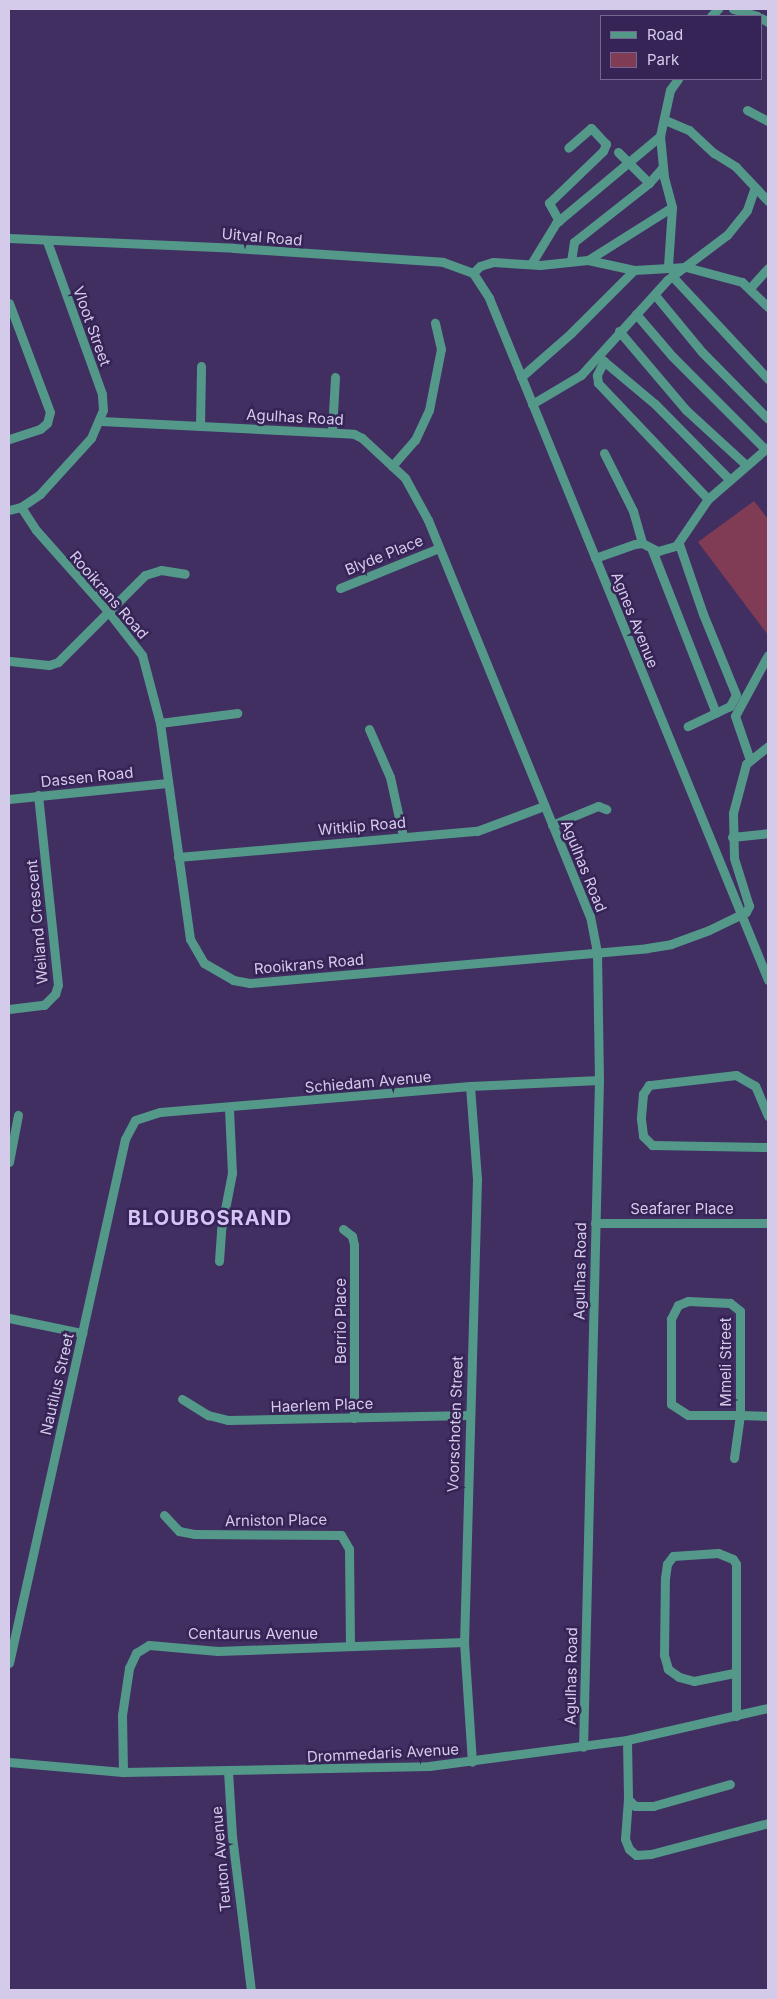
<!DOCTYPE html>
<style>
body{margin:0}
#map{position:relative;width:777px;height:1999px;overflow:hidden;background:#412f62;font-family:Inter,sans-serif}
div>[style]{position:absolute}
.green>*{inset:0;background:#813c55}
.minor>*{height:9px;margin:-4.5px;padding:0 4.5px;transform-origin:4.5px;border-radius:4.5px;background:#54988a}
span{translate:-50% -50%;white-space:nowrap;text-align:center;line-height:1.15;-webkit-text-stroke:5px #372456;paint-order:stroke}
.street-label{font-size:15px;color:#d4cbeb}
.district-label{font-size:20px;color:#d3c4f6;font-weight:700;letter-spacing:1px}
.frame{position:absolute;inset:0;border:10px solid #d4cbeb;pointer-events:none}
.legend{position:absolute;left:600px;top:15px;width:162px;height:65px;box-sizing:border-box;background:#372456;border:1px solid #766792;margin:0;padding:6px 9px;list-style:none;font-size:15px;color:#d4cbeb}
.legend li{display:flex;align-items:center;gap:10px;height:25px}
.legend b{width:25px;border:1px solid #766792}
</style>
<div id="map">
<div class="green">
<i style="clip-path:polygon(754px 501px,768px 519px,768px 635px,698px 542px)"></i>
</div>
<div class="minor">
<i style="left:733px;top:9px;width:25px;rotate:16deg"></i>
<i style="left:711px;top:16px;width:10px;rotate:-45deg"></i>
<i style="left:761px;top:18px;width:8px;rotate:30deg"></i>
<i style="left:747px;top:110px;width:24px;rotate:28deg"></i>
<i style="left:665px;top:120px;width:26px;rotate:23deg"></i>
<i style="left:689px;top:130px;width:34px;rotate:43deg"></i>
<i style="left:714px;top:153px;width:26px;rotate:32deg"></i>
<i style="left:736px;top:167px;width:47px;rotate:46.7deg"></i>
<i style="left:618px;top:152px;width:44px;rotate:45deg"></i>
<i style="left:559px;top:221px;width:21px;rotate:-119deg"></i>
<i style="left:549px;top:203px;width:75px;rotate:-43.9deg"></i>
<i style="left:603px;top:151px;width:8px;rotate:-67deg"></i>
<i style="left:606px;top:144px;width:22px;rotate:-133deg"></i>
<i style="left:591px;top:128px;width:30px;rotate:139deg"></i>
<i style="left:9px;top:238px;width:225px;rotate:2.5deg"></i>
<i style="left:234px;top:248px;width:209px;rotate:3.8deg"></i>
<i style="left:443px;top:262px;width:32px;rotate:20deg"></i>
<i style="left:473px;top:273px;width:30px;rotate:57deg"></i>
<i style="left:489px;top:298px;width:737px;rotate:67.75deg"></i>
<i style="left:588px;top:260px;width:99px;rotate:-32.2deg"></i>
<i style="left:571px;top:261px;width:19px;rotate:-81deg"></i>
<i style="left:574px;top:242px;width:95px;rotate:-38.2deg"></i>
<i style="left:649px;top:183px;width:21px;rotate:-49deg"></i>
<i style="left:531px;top:264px;width:48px;rotate:-58.6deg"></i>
<i style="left:556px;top:223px;width:136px;rotate:-39.9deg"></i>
<i style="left:668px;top:266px;width:59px;rotate:-86.1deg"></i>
<i style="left:672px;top:207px;width:31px;rotate:-105deg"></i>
<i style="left:664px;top:177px;width:41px;rotate:-95.6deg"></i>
<i style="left:660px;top:136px;width:47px;rotate:-77.7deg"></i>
<i style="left:670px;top:90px;width:14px;rotate:-54deg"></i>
<i style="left:473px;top:273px;width:10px;rotate:-45deg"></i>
<i style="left:480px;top:266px;width:14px;rotate:-17deg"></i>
<i style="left:493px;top:262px;width:47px;rotate:3.7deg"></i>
<i style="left:540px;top:265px;width:48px;rotate:-5.9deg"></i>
<i style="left:588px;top:260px;width:47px;rotate:12.3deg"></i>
<i style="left:634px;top:270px;width:52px;rotate:-3.3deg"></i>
<i style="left:686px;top:267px;width:58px;rotate:15deg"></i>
<i style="left:742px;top:282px;width:36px;rotate:44deg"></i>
<i style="left:672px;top:276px;width:141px;rotate:47deg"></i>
<i style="left:750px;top:288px;width:27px;rotate:-48deg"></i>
<i style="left:655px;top:295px;width:74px;rotate:50.5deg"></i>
<i style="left:702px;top:352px;width:94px;rotate:45.4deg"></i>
<i style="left:9px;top:303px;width:116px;rotate:69.4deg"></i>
<i style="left:50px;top:412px;width:11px;rotate:105deg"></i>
<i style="left:47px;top:423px;width:9px;rotate:139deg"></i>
<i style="left:40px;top:429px;width:33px;rotate:162deg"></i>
<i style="left:636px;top:314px;width:55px;rotate:49.4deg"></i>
<i style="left:672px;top:356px;width:132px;rotate:45deg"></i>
<i style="left:619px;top:331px;width:104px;rotate:49.7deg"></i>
<i style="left:686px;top:410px;width:80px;rotate:42.5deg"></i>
<i style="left:600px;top:358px;width:72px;rotate:39.9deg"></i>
<i style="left:655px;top:404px;width:105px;rotate:45.4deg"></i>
<i style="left:604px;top:361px;width:16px;rotate:117deg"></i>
<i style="left:597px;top:375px;width:8px;rotate:83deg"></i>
<i style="left:598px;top:383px;width:160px;rotate:46.5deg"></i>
<i style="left:521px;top:377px;width:67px;rotate:-41.3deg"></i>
<i style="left:571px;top:333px;width:89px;rotate:-45deg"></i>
<i style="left:532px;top:404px;width:57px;rotate:-30.6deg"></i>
<i style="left:581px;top:375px;width:128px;rotate:-47.8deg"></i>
<i style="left:667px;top:280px;width:75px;rotate:-36.9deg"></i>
<i style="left:727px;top:235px;width:32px;rotate:-51deg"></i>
<i style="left:747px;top:210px;width:21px;rotate:-71deg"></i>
<i style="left:101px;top:421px;width:253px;rotate:2.9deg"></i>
<i style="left:354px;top:434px;width:9px;rotate:27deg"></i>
<i style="left:362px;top:438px;width:59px;rotate:42.9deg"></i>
<i style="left:405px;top:478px;width:48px;rotate:61.3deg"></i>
<i style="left:428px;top:520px;width:428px;rotate:67.8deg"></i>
<i style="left:590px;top:916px;width:38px;rotate:79deg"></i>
<i style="left:597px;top:953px;width:127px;rotate:89.1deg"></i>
<i style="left:599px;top:1080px;width:667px;rotate:91.37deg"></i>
<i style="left:200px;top:426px;width:60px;rotate:-89deg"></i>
<i style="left:332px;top:431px;width:54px;rotate:-86.8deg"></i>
<i style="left:604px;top:453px;width:65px;rotate:63.4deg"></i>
<i style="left:633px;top:511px;width:33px;rotate:74deg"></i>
<i style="left:392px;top:466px;width:35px;rotate:-49deg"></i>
<i style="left:415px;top:440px;width:33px;rotate:-65deg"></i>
<i style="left:429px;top:410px;width:62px;rotate:-78.9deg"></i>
<i style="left:441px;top:349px;width:27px;rotate:-103deg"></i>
<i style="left:21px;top:507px;width:27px;rotate:57deg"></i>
<i style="left:36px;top:530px;width:107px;rotate:48.4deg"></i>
<i style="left:107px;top:610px;width:57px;rotate:52.1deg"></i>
<i style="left:142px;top:655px;width:70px;rotate:75.2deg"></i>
<i style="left:160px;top:723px;width:218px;rotate:82.1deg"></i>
<i style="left:190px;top:939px;width:28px;rotate:60deg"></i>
<i style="left:204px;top:963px;width:34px;rotate:30deg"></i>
<i style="left:233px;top:980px;width:17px;rotate:10deg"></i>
<i style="left:250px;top:983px;width:399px;rotate:-5deg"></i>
<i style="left:647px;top:948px;width:24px;rotate:-9deg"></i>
<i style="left:671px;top:944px;width:40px;rotate:-20.2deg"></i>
<i style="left:709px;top:930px;width:41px;rotate:-25.9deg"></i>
<i style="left:746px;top:912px;width:7px;rotate:-63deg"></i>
<i style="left:749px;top:906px;width:50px;rotate:-107.4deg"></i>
<i style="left:734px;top:858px;width:45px;rotate:-91.3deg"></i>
<i style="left:733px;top:813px;width:51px;rotate:-75.1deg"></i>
<i style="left:746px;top:764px;width:28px;rotate:-39deg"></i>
<i style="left:9px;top:510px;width:12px;rotate:-14deg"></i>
<i style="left:21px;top:507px;width:23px;rotate:-34deg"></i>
<i style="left:40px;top:494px;width:76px;rotate:-47.7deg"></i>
<i style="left:91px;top:438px;width:30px;rotate:-67deg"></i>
<i style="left:103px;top:410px;width:16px;rotate:-94deg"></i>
<i style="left:102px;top:394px;width:163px;rotate:-109.8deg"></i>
<i style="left:679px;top:544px;width:74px;rotate:71.1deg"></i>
<i style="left:703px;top:614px;width:87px;rotate:67.8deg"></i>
<i style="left:736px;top:695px;width:13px;rotate:119deg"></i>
<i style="left:730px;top:706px;width:47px;rotate:154.5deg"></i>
<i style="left:652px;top:550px;width:175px;rotate:68.6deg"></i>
<i style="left:595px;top:558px;width:42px;rotate:-19.3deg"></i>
<i style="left:635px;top:544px;width:7px;rotate:-8deg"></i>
<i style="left:642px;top:543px;width:18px;rotate:27deg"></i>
<i style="left:658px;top:551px;width:19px;rotate:-16deg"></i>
<i style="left:676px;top:546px;width:57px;rotate:-55.8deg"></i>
<i style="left:708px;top:499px;width:79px;rotate:-40.9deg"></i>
<i style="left:340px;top:588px;width:107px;rotate:-22deg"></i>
<i style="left:10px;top:661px;width:39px;rotate:6deg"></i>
<i style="left:49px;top:665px;width:9px;rotate:-18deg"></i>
<i style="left:58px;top:662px;width:123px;rotate:-45deg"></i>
<i style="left:145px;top:575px;width:17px;rotate:-17deg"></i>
<i style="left:161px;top:570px;width:24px;rotate:9deg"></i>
<i style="left:160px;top:723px;width:78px;rotate:-7.4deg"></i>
<i style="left:369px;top:729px;width:52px;rotate:66.4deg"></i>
<i style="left:390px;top:777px;width:60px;rotate:77.6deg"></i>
<i style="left:750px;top:760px;width:46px;rotate:-108.8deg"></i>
<i style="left:735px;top:716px;width:69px;rotate:-61.6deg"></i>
<i style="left:9px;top:799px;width:159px;rotate:-5.8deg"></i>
<i style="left:552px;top:825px;width:50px;rotate:-22.4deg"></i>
<i style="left:598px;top:806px;width:9px;rotate:21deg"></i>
<i style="left:732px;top:837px;width:36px;rotate:-6deg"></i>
<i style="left:178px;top:857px;width:300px;rotate:-5deg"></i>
<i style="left:477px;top:831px;width:72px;rotate:-20.5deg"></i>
<i style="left:9px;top:1009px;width:35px;rotate:-7deg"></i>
<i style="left:44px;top:1005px;width:16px;rotate:-45deg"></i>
<i style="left:55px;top:994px;width:9px;rotate:-72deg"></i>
<i style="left:58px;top:985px;width:191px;rotate:-96deg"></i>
<i style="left:470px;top:1086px;width:93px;rotate:85.7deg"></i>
<i style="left:477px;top:1179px;width:463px;rotate:91.6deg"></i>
<i style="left:464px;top:1642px;width:120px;rotate:86.2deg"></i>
<i style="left:768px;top:1116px;width:33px;rotate:-113deg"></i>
<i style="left:755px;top:1086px;width:22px;rotate:-150deg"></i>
<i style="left:736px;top:1075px;width:88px;rotate:173.4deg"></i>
<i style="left:649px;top:1085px;width:11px;rotate:124deg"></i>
<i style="left:643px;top:1094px;width:25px;rotate:95deg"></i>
<i style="left:641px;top:1119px;width:17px;rotate:83deg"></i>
<i style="left:643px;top:1136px;width:13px;rotate:45deg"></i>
<i style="left:652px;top:1145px;width:116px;rotate:1deg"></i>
<i style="left:9px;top:1162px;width:48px;rotate:-79.2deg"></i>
<i style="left:595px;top:1223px;width:173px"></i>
<i style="left:343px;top:1229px;width:11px;rotate:38deg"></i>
<i style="left:352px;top:1236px;width:9px;rotate:77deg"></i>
<i style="left:354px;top:1245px;width:173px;rotate:90deg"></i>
<i style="left:219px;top:1261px;width:31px;rotate:-86deg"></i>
<i style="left:221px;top:1230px;width:58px;rotate:-79.1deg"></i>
<i style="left:232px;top:1173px;width:64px;rotate:-92.7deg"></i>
<i style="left:9px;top:1318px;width:75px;rotate:11.6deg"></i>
<i style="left:182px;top:1399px;width:31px;rotate:32deg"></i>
<i style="left:208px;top:1415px;width:21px;rotate:14deg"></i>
<i style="left:228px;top:1420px;width:241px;rotate:-1.2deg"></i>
<i style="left:734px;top:1458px;width:43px;rotate:-82.1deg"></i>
<i style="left:740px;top:1415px;width:104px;rotate:-90deg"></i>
<i style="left:740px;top:1311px;width:13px;rotate:-141deg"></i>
<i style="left:730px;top:1303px;width:42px;rotate:-177.3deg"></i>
<i style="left:688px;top:1301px;width:11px;rotate:158deg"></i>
<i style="left:678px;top:1305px;width:16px;rotate:117deg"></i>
<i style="left:671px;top:1319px;width:85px;rotate:90deg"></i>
<i style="left:671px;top:1404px;width:20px;rotate:33deg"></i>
<i style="left:688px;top:1415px;width:52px"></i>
<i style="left:740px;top:1415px;width:28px;rotate:2deg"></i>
<i style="left:164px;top:1515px;width:22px;rotate:47deg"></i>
<i style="left:179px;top:1531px;width:16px;rotate:11deg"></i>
<i style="left:195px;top:1534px;width:146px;rotate:0.4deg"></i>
<i style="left:341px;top:1535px;width:16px;rotate:60deg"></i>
<i style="left:349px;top:1549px;width:97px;rotate:89.4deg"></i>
<i style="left:9px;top:1663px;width:537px;rotate:-77.52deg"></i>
<i style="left:125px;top:1139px;width:21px;rotate:-62deg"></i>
<i style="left:135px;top:1120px;width:26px;rotate:-18deg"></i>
<i style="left:160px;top:1112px;width:311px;rotate:-4.8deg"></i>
<i style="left:470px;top:1086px;width:129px;rotate:-2.7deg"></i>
<i style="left:734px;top:1673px;width:41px;rotate:168.7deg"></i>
<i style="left:694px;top:1681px;width:16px;rotate:-165deg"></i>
<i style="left:679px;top:1677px;width:14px;rotate:-144deg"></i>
<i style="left:668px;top:1669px;width:15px;rotate:-106deg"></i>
<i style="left:664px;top:1655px;width:77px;rotate:-89.3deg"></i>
<i style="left:665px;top:1578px;width:14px;rotate:-82deg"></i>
<i style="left:667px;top:1564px;width:10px;rotate:-53deg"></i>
<i style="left:673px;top:1556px;width:45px;rotate:-3.8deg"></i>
<i style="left:718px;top:1553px;width:16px;rotate:22deg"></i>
<i style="left:733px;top:1559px;width:6px;rotate:59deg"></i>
<i style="left:736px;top:1564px;width:152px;rotate:90deg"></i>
<i style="left:627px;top:1740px;width:59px;rotate:89deg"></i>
<i style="left:628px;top:1799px;width:10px;rotate:45deg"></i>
<i style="left:635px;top:1806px;width:18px"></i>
<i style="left:653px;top:1806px;width:80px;rotate:-15.9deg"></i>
<i style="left:9px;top:1762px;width:114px;rotate:5deg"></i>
<i style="left:123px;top:1772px;width:306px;rotate:-1.1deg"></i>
<i style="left:429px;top:1766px;width:200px;rotate:-7.5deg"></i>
<i style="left:627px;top:1740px;width:145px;rotate:-12.8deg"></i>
<i style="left:228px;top:1771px;width:65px;rotate:86.5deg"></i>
<i style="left:232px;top:1836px;width:155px;rotate:83deg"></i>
<i style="left:123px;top:1772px;width:57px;rotate:-91deg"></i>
<i style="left:122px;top:1715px;width:48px;rotate:-81.5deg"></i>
<i style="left:129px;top:1668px;width:17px;rotate:-65deg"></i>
<i style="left:136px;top:1653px;width:15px;rotate:-32deg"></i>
<i style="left:149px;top:1645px;width:69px;rotate:5deg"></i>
<i style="left:218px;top:1651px;width:246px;rotate:-2.1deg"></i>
<i style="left:628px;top:1799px;width:40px;rotate:94.3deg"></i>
<i style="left:625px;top:1839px;width:11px;rotate:68deg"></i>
<i style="left:629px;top:1849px;width:9px;rotate:41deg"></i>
<i style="left:636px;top:1855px;width:15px;rotate:-4deg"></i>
<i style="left:651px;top:1854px;width:121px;rotate:-14.8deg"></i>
</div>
<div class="street-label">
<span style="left:262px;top:237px;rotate:5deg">Uitval Road</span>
<span style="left:92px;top:326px;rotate:70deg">Vloot Street</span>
<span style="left:295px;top:417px;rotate:3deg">Agulhas Road</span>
<span style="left:384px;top:555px;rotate:-22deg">Blyde Place</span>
<span style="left:109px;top:595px;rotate:49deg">Rooikrans Road</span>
<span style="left:635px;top:620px;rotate:68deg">Agnes Avenue</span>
<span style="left:87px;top:777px;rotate:-6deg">Dassen Road</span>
<span style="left:362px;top:826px;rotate:-5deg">Witklip Road</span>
<span style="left:584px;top:866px;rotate:68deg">Agulhas Road</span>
<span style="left:37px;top:922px;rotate:-95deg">Weiland Crescent</span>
<span style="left:309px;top:964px;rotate:-5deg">Rooikrans Road</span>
<span style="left:368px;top:1082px;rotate:-5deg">Schiedam Avenue</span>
<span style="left:682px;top:1209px">Seafarer Place</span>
<span style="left:580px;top:1271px;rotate:-89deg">Agulhas Road</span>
<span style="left:341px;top:1321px;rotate:-90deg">Berrio Place</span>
<span style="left:726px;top:1362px;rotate:-90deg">Mmeli Street</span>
<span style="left:57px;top:1384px;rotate:-77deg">Nautilus Street</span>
<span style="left:322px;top:1405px;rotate:-2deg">Haerlem Place</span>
<span style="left:455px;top:1424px;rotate:-88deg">Voorschoten Street</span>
<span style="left:276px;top:1520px;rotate:-1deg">Arniston Place</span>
<span style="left:253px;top:1634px">Centaurus Avenue</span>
<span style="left:571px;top:1676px;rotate:-89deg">Agulhas Road</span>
<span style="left:383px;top:1753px;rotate:-3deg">Drommedaris Avenue</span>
<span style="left:221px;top:1859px;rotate:-95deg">Teuton Avenue</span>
</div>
<div class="district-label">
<span style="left:210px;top:1218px">BLOUBOSRAND</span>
</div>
<div class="frame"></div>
<ul class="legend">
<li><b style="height:6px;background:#54988a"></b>Road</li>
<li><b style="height:14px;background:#813c55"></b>Park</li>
</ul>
</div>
